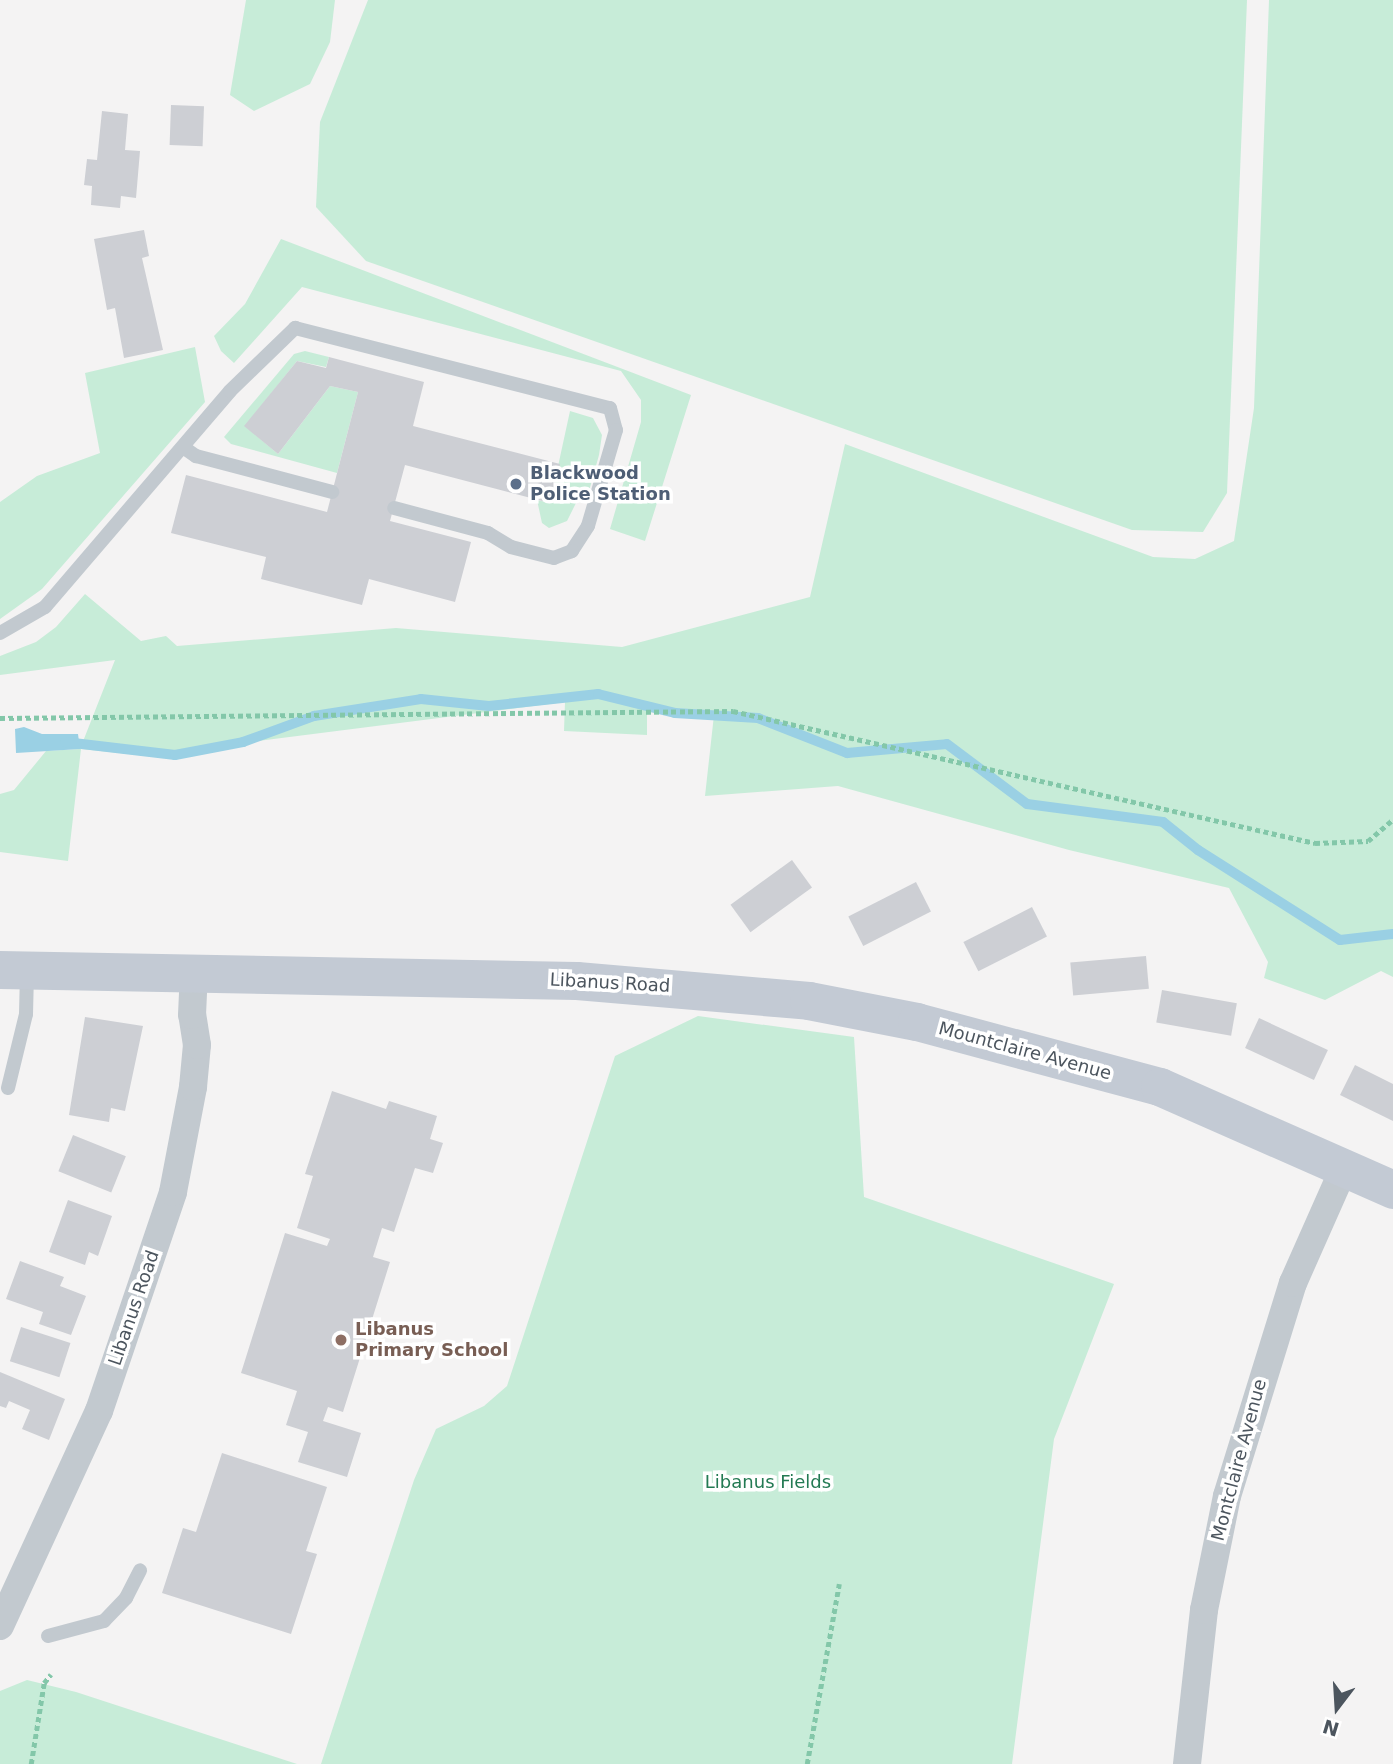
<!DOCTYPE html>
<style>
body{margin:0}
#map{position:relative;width:1393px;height:1764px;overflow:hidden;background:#f4f3f3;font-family:"DejaVu Sans",sans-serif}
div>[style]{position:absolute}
.green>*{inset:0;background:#c7ecd8}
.water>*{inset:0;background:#9ad0e4}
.stream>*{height:10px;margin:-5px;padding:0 5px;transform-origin:5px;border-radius:5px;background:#9ad0e4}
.building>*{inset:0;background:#cdcfd4;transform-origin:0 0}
.path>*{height:4.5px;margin-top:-2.25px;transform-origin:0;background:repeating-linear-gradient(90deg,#83c7a9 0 5px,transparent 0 8.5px)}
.lane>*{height:14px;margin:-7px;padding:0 7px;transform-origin:7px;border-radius:7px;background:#c2c9cf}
.street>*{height:28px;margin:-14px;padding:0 14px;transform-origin:14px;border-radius:14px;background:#c2c9cf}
.secondary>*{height:38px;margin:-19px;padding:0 19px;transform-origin:19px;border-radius:19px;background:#c3cad4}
.dots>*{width:19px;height:19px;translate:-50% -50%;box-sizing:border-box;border:4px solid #fff;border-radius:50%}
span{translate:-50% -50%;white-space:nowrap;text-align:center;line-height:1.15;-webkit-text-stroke:7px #fff;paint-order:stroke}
.service-label{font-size:18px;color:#4e5e75;font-weight:700}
.left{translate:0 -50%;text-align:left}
.street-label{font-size:18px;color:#4c555e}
.education-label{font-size:18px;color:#785e54;font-weight:700}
.park-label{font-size:18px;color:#237a53}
.north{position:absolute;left:1302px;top:1673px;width:70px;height:70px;-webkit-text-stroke:5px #fff;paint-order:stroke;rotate:197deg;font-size:19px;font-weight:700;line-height:28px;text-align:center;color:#4c555e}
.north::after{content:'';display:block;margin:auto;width:24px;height:32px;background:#4c555e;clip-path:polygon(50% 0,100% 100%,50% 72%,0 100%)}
</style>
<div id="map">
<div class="green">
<i style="clip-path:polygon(246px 0,335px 0,330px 42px,310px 84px,254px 111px,230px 95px)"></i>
<i style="clip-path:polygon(368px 0,1247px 0,1227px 493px,1203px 532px,1132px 530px,366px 261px,316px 207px,320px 122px)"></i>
<i style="clip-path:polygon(1269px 0,1393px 0,1393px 977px,1381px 971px,1325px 1000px,1264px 978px,1268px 962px,1229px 888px,1069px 850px,838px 786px,705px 796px,714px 715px,647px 712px,647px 735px,564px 731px,565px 702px,202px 748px,177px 759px,81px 749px,68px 861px,0 852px,0 794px,14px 790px,46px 751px,80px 749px,115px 660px,0 675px,0 656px,36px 642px,56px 627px,85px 594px,141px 641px,166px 636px,177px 646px,396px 628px,622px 647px,810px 597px,845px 444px,1153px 557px,1195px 559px,1234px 541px,1254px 408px)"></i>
<i style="clip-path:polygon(281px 239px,691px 395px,645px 541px,610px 529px,641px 422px,641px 400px,621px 371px,302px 287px,234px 363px,221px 351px,214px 336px,245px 304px)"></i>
<i style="clip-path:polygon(195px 347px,205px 402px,42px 589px,0 619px,0 502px,37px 476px,100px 453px,85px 373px)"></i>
<i style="clip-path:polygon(305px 351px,329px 357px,326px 367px,297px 361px,245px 426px,278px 454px,330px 386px,358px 392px,337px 473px,231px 444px,224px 437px,294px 354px)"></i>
<i style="clip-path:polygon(570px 411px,593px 418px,602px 435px,599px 455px,589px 491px,583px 489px,567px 521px,549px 528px,542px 523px,537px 500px,550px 503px)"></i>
<i style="clip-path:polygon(698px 1016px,854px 1037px,864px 1197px,1114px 1284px,1054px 1439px,1012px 1764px,321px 1764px,414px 1480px,436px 1429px,484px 1406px,507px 1386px,615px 1056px)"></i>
<i style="clip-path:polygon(27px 1680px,76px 1692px,297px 1764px,0 1764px,0 1691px)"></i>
</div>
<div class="water">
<i style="clip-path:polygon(24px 727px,42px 734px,78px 734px,80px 749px,16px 753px,15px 729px)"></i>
</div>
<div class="stream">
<i style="left:65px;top:742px;width:111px;rotate:6.7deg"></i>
<i style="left:175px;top:755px;width:69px;rotate:-10.8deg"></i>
<i style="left:243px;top:742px;width:76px;rotate:-20.1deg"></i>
<i style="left:314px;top:716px;width:108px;rotate:-9deg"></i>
<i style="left:421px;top:699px;width:68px;rotate:5.9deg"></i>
<i style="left:489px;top:706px;width:110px;rotate:-6.3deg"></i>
<i style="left:598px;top:694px;width:79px;rotate:13.9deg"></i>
<i style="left:675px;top:713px;width:83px;rotate:3.4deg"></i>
<i style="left:758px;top:718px;width:96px;rotate:21.5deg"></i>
<i style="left:847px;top:753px;width:100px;rotate:-5.1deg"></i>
<i style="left:947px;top:744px;width:100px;rotate:36.9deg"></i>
<i style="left:1027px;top:804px;width:137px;rotate:7.5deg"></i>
<i style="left:1163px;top:822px;width:45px;rotate:38.7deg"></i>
<i style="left:1198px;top:850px;width:168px;rotate:32.4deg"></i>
<i style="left:1340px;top:940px;width:53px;rotate:-6.5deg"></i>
</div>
<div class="building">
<i style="left:171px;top:105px;width:33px;height:40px;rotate:2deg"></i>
<i style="clip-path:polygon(102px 111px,128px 114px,125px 150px,140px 151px,136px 198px,121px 196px,120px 208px,91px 205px,92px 186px,84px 185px,87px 159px,97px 160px)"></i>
<i style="clip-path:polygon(144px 230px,149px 256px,142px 258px,163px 350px,124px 358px,115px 308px,107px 310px,94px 239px)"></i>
<i style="clip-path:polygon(329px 357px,424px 382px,413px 426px,560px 464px,550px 503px,405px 465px,390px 521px,471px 542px,455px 602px,369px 579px,362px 605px,261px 579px,266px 557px,171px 533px,186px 475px,327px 512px,358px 392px,330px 386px,278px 454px,244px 426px,297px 361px,326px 368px)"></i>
<i style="left:792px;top:860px;width:34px;height:76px;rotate:54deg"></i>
<i style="left:916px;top:882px;width:33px;height:76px;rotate:63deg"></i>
<i style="left:1032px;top:907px;width:33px;height:77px;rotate:63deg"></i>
<i style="left:1146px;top:956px;width:33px;height:76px;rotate:85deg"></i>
<i style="left:1162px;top:990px;width:76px;height:33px;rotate:10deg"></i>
<i style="clip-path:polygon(85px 1017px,143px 1026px,125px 1111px,111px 1108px,109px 1122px,69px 1115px)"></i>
<i style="left:1259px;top:1018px;width:76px;height:33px;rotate:25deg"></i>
<i style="clip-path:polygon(1355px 1065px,1393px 1084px,1393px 1121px,1340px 1095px)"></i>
<i style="clip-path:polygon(332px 1091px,386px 1109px,389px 1101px,437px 1116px,430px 1139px,443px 1143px,433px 1173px,415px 1168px,394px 1232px,382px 1228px,373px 1257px,390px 1262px,343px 1412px,328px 1407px,323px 1421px,361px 1433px,347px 1477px,298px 1462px,308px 1432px,286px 1425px,297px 1391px,241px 1373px,285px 1233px,327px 1246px,330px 1239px,297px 1228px,313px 1176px,305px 1174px)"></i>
<i style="left:73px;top:1135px;width:57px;height:39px;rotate:22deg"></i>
<i style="clip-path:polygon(68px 1200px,112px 1216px,98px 1256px,89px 1252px,85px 1265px,49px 1252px)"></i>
<i style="clip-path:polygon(20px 1261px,64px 1277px,60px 1286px,86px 1296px,71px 1335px,39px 1324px,43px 1312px,6px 1299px)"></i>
<i style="left:21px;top:1327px;width:52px;height:36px;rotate:18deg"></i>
<i style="clip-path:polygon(0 1372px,65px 1399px,49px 1440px,22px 1429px,30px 1410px,9px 1401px,6px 1408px,0 1406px)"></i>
<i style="clip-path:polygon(222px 1453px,327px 1487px,306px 1551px,317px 1554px,291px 1634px,162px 1593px,183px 1528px,196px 1532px)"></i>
</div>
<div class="path">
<i style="left:0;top:718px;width:733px;rotate:-0.55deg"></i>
<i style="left:733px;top:711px;width:597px;rotate:12.78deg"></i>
<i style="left:1315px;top:843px;width:53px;rotate:-2.2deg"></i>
<i style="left:1368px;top:841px;width:33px;rotate:-41deg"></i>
<i style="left:31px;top:1764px;width:82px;rotate:-80.9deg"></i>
<i style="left:44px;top:1683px;width:11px;rotate:-52deg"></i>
<i style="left:807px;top:1764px;width:183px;rotate:-79.9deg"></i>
</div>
<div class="lane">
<i style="left:183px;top:447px;width:16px;rotate:35deg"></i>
<i style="left:196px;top:456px;width:141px;rotate:14.8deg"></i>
<i style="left:0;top:633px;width:52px;rotate:-30deg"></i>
<i style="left:45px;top:607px;width:284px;rotate:-49.4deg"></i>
<i style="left:230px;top:391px;width:91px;rotate:-44.1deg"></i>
<i style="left:295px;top:328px;width:325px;rotate:14.3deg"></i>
<i style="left:610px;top:408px;width:23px;rotate:75deg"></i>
<i style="left:616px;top:430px;width:100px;rotate:106.3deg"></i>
<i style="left:588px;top:526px;width:30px;rotate:123deg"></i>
<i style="left:572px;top:551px;width:19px;rotate:159deg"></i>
<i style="left:554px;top:558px;width:44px;rotate:-165.7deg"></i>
<i style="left:511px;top:547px;width:27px;rotate:-149deg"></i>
<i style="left:488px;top:533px;width:97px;rotate:-165.1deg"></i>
<i style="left:8px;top:1088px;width:76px;rotate:-76.3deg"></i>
<i style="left:26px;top:1014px;width:41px;rotate:-88.6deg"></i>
<i style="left:48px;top:1636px;width:58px;rotate:-15deg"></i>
<i style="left:104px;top:1621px;width:32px;rotate:-46deg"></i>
<i style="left:126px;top:1598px;width:31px;rotate:-63deg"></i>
</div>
<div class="street">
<i style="left:0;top:1626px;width:237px;rotate:-65.3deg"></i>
<i style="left:99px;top:1411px;width:231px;rotate:-71.3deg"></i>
<i style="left:173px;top:1192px;width:107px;rotate:-79.2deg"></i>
<i style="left:193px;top:1087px;width:42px;rotate:-84.6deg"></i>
<i style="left:197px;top:1045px;width:30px;rotate:-99deg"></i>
<i style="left:192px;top:1015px;width:44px;rotate:-87.4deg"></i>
<i style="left:1187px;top:1764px;width:155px;rotate:-83.7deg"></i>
<i style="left:1204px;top:1610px;width:116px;rotate:-78.6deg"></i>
<i style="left:1227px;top:1496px;width:223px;rotate:-72.8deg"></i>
<i style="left:1293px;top:1283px;width:124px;rotate:-66.1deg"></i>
</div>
<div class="secondary">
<i style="left:0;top:970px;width:577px;rotate:1.09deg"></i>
<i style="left:577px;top:981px;width:233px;rotate:4.9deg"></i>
<i style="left:809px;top:1001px;width:110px;rotate:11deg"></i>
<i style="left:917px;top:1022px;width:252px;rotate:15deg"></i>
<i style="left:1160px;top:1087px;width:255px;rotate:23.8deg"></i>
</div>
<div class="dots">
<i style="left:516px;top:484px;background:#5c6f8a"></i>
<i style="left:341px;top:1340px;background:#8d6e63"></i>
</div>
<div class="service-label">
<span class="left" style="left:530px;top:484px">Blackwood<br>Police Station</span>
</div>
<div class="street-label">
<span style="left:610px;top:983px;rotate:3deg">Libanus Road</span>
<span style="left:1025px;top:1051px;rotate:15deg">Mountclaire Avenue</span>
<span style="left:134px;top:1308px;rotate:-71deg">Libanus Road</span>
<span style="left:1239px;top:1460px;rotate:-75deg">Montclaire Avenue</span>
</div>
<div class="education-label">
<span class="left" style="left:355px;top:1340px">Libanus<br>Primary School</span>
</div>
<div class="park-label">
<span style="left:768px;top:1482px">Libanus Fields</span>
</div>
<div class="north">N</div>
</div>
